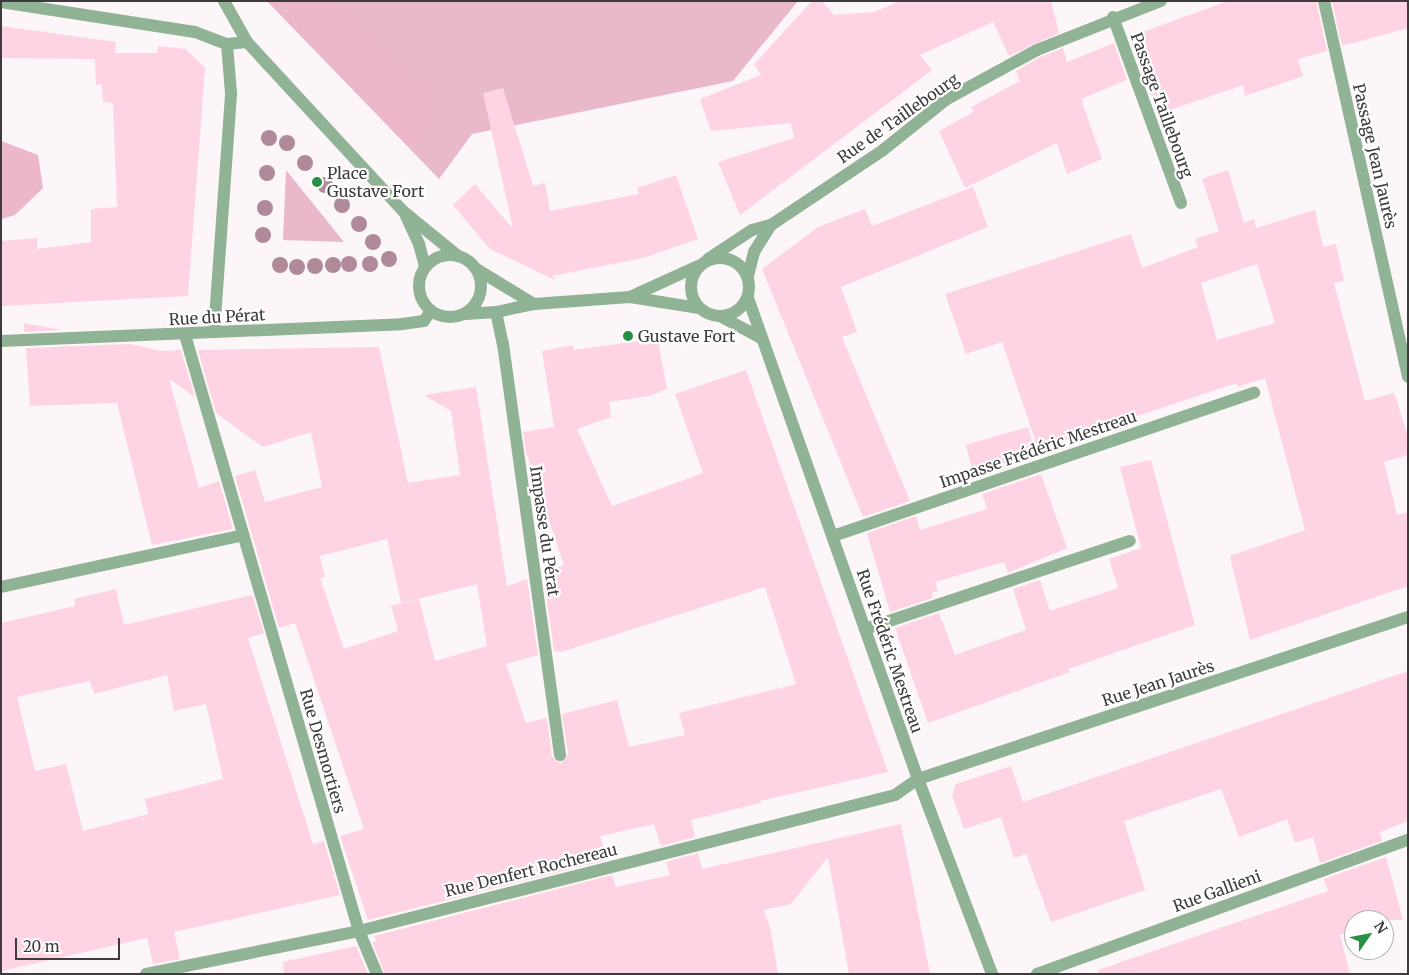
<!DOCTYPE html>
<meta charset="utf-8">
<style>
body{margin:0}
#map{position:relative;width:1409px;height:975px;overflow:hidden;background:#fdf6f8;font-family:Merriweather,serif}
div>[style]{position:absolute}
.green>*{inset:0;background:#e9b9cb}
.forest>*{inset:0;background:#ecb7cb}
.building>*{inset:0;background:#fed3e3;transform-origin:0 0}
.minor>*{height:12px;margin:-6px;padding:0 6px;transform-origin:6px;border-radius:6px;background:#90b295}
.minor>.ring{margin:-6px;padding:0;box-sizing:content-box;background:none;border:12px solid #90b295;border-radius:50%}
.trees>*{width:16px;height:16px;margin:-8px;border-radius:50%;background:#b08a9a}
.dots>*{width:14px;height:14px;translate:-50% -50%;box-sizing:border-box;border:2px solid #fff;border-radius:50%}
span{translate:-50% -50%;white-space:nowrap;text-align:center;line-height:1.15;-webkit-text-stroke:4.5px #fff;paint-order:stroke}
.street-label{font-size:16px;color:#3e3b3c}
.poi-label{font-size:16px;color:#3e3b3c}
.left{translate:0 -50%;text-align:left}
.frame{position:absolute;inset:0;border:2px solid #3e3b3c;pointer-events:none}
.north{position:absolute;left:1344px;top:910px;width:50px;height:50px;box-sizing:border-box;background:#fff;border:1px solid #b2b1b1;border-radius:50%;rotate:57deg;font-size:14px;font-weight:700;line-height:20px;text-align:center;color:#3e3b3c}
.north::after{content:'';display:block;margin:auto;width:18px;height:22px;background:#288f46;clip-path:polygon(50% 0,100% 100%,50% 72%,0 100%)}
.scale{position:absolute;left:15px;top:938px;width:105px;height:22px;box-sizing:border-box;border:2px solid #3e3b3c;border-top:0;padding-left:6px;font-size:15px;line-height:18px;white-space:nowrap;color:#3e3b3c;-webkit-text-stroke:4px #fff;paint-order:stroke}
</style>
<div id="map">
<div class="green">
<i style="clip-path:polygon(267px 1px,798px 1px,733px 81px,472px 134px,439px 179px)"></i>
<i style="clip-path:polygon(286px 170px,344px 242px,283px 240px)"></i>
</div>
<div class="forest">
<i style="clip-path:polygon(267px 1px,339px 1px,438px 106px,412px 150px)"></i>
<i style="clip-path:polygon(1px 141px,38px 155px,43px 188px,15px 215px,2px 219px)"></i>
</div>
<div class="building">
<i style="clip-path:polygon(812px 1px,822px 1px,834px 15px,874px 12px,900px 1px,1051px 1px,1059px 33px,1009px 56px,993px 22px,920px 55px,932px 70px,740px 215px,718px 162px,794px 138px,791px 123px,711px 131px,700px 99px,761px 75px,754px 64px)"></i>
<i style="clip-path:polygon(1228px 1px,1316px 1px,1327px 51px,1298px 59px,1303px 76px,1245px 96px,1243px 85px,1158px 114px,1129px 37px)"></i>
<i style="clip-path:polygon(1332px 1px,1408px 1px,1408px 28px,1342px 46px)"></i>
<i style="clip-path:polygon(1px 26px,116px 42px,115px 53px,157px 53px,158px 46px,186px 49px,205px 68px,188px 296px,1px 306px,1px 241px,37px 238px,37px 249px,91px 242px,91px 209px,117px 207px,113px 103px,103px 102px,102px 84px,96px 85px,95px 59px,1px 58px)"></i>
<i style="clip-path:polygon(1114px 43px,1127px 80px,1081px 99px,1102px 159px,1067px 174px,1057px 143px,965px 188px,939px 131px,974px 112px,971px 107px,1020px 81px,1016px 71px,1040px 57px,1063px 48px,1067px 62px)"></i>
<i style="clip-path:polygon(503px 88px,533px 186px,545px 183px,550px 211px,639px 194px,637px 188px,676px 175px,698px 239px,643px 258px,552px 276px,557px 281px,490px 249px,453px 205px,475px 184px,513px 229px,483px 93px)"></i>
<i style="clip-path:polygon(evenodd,1228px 170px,1244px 223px,1254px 219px,1256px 228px,1315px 210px,1323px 247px,1336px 244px,1344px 281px,1334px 283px,1365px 401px,1394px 393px,1408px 436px,1408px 455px,1384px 462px,1397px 515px,1408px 512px,1408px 586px,1250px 640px,1230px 556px,1305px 530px,1265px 378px,1238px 387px,1237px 383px,1038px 449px,1002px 342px,966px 354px,945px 294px,1131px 234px,1142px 268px,1198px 247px,1195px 239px,1219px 231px,1202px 179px,1228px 170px,1257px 264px,1275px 323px,1217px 340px,1201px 283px,1257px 264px)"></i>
<i style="clip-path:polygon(973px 187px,988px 227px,841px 287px,857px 332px,842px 337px,910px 501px,863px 517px,762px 269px,818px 227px,865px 209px,872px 226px)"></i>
<i style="clip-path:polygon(24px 323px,62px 330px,24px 332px)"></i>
<i style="clip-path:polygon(evenodd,639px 341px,640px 345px,658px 341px,667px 389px,649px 396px,609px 402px,611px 417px,577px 429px,612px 506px,703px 473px,675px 394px,746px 370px,888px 772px,760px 801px,760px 803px,691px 820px,695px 837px,661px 846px,654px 824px,600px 836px,607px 860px,368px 920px,340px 836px,364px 829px,295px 623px,279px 628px,235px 476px,255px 470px,265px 502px,322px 487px,311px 432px,263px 447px,216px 413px,198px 350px,379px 347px,408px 483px,460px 475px,451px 411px,424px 395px,476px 387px,507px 586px,527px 579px,538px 655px,506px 664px,526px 723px,547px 718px,552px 757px,561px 763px,568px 754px,562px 714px,617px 700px,629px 747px,685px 735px,679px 713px,796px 684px,765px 587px,561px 652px,554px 651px,543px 573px,564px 565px,526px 452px,523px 432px,554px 427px,542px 351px,573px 345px,574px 350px,639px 341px,387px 539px,401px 603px,477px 584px,487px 646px,435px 661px,419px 599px,391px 606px,398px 631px,344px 649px,320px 578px,325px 577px,320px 556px,387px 539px)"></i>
<i style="clip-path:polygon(130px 344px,161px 351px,181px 350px,195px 397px,169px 379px,199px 488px,219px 481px,233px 529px,152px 545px,117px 403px,30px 406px,26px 348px)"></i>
<i style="left:1028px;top:427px;width:32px;height:65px;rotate:74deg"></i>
<i style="clip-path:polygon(1151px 460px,1195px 625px,1068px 669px,1070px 672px,928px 723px,895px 628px,939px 613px,955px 655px,1026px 630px,1013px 589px,1040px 580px,1050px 611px,1118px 588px,1109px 559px,1141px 548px,1120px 467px)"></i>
<i style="clip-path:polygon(1041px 474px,1067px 548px,1008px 573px,1004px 562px,935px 582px,938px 591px,932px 593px,933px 598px,890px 612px,867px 533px,916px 516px,920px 530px,987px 509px,982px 494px)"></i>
<i style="clip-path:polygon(evenodd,116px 589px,124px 625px,252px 595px,264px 633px,248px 638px,313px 844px,324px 841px,340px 895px,174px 932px,180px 959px,153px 964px,147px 938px,1px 971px,1px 623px,75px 606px,74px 599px,116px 589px,167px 675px,174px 711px,206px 704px,223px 779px,145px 799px,148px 814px,83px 831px,66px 764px,35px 771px,17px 697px,90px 681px,94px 694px,167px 675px)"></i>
<i style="clip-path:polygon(1408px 671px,1408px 821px,1380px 832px,1382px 841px,1320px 863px,1313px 837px,1295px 843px,1287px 819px,1239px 837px,1221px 789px,1124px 821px,1145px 890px,1051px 922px,1026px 854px,1014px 858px,1001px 817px,964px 829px,952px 795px,956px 784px,1011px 766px,1023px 802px)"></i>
<i style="clip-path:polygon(901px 824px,930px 974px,849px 974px,828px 857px,791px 904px,764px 910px,771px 931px,778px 974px,385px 974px,372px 942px,377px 941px,374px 936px,612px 875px,616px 887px,670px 875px,666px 862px,698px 853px,702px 869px)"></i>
<i style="clip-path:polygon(1386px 857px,1403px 920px,1354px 920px,1354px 931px,1340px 935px,1350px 974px,1099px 974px,1098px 970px,1328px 891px,1324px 879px)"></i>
<i style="clip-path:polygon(356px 946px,368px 974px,284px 974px,283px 962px)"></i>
</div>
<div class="minor">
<i style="left:224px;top:1px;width:47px;rotate:60.7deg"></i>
<i style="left:247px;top:42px;width:231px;rotate:47.3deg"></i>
<i style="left:404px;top:212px;width:70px;rotate:39.2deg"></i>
<i style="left:1324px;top:1px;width:385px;rotate:77.4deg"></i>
<i style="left:1px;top:2px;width:196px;rotate:8.8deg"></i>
<i style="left:195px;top:32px;width:34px;rotate:21deg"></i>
<i style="left:227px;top:44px;width:20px;rotate:-6deg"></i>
<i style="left:1113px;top:17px;width:198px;rotate:69.9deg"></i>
<i style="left:406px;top:216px;width:31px;rotate:65deg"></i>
<i style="left:419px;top:244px;width:24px;rotate:75deg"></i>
<i class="ring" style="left:419px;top:255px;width:50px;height:50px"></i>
<i class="ring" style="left:691px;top:258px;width:46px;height:46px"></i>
<i style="left:708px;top:259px;width:53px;rotate:-33.4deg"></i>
<i style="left:752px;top:230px;width:20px;rotate:-15deg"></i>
<i style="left:771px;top:225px;width:135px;rotate:-33.8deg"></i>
<i style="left:883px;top:150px;width:82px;rotate:-38.6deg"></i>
<i style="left:947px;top:99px;width:102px;rotate:-28.6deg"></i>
<i style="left:1037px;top:50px;width:133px;rotate:-21.6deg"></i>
<i style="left:478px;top:270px;width:66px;rotate:31.3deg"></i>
<i style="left:748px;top:276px;width:25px;rotate:-76deg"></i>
<i style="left:754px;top:252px;width:32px;rotate:-58deg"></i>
<i style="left:630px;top:297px;width:75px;rotate:-24.5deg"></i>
<i style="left:748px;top:298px;width:510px;rotate:70.54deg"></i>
<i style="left:918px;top:779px;width:209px;rotate:69.2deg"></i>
<i style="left:496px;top:312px;width:33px;rotate:78deg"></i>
<i style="left:503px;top:344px;width:415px;rotate:82.1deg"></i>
<i style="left:466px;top:314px;width:30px;rotate:-4deg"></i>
<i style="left:496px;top:312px;width:39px;rotate:-12deg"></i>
<i style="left:534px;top:304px;width:96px;rotate:-4.2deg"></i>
<i style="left:630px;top:297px;width:70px;rotate:9.1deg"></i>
<i style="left:720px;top:316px;width:47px;rotate:28.2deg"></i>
<i style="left:214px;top:332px;width:240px;rotate:-85.9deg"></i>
<i style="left:231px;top:93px;width:49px;rotate:-94.7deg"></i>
<i style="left:185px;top:335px;width:621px;rotate:73.73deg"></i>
<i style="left:359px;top:931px;width:47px;rotate:67.3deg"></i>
<i style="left:1px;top:341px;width:401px;rotate:-2.4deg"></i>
<i style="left:402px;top:324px;width:22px;rotate:-8deg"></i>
<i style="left:424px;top:321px;width:11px;rotate:-56deg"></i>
<i style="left:833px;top:536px;width:445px;rotate:-18.8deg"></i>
<i style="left:1px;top:587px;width:248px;rotate:-12.1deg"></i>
<i style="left:865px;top:629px;width:279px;rotate:-18.4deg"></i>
<i style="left:146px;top:974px;width:217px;rotate:-11.4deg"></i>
<i style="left:359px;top:931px;width:553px;rotate:-14.24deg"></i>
<i style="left:895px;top:795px;width:28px;rotate:-35deg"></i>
<i style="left:918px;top:779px;width:516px;rotate:-18.29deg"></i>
<i style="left:1037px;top:974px;width:394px;rotate:-19.9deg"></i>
</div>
<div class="trees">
<i style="left:269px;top:138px"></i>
<i style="left:287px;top:143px"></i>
<i style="left:305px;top:163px"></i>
<i style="left:267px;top:173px"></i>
<i style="left:325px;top:185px"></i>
<i style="left:342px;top:205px"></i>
<i style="left:265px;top:208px"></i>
<i style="left:359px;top:224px"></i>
<i style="left:263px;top:235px"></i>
<i style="left:373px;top:242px"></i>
<i style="left:389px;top:259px"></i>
<i style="left:349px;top:264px"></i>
<i style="left:370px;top:264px"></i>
<i style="left:280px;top:265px"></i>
<i style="left:333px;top:265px"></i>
<i style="left:315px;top:266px"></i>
<i style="left:297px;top:267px"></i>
</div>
<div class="dots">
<i style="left:317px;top:182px;background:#288f46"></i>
<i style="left:628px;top:336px;background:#288f46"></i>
</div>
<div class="street-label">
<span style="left:1162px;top:105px;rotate:70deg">Passage Taillebourg</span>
<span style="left:898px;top:118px;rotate:-35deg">Rue de Taillebourg</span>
<span style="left:1375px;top:156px;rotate:77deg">Passage Jean Jaurès</span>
<span style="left:217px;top:317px;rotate:-3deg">Rue du Pérat</span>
<span style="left:1038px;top:449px;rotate:-19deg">Impasse Frédéric Mestreau</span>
<span style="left:545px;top:531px;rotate:82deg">Impasse du Pérat</span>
<span style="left:890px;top:651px;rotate:71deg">Rue Frédéric Mestreau</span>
<span style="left:1158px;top:683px;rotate:-18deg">Rue Jean Jaurès</span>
<span style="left:323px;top:751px;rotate:74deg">Rue Desmortiers</span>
<span style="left:531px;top:870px;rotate:-14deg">Rue Denfert Rochereau</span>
<span style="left:1217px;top:891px;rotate:-20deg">Rue Gallieni</span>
</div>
<div class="poi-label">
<span class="left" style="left:327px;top:182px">Place<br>Gustave Fort</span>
<span class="left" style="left:638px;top:336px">Gustave Fort</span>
</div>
<div class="frame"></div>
<div class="north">N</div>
<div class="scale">20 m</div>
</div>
